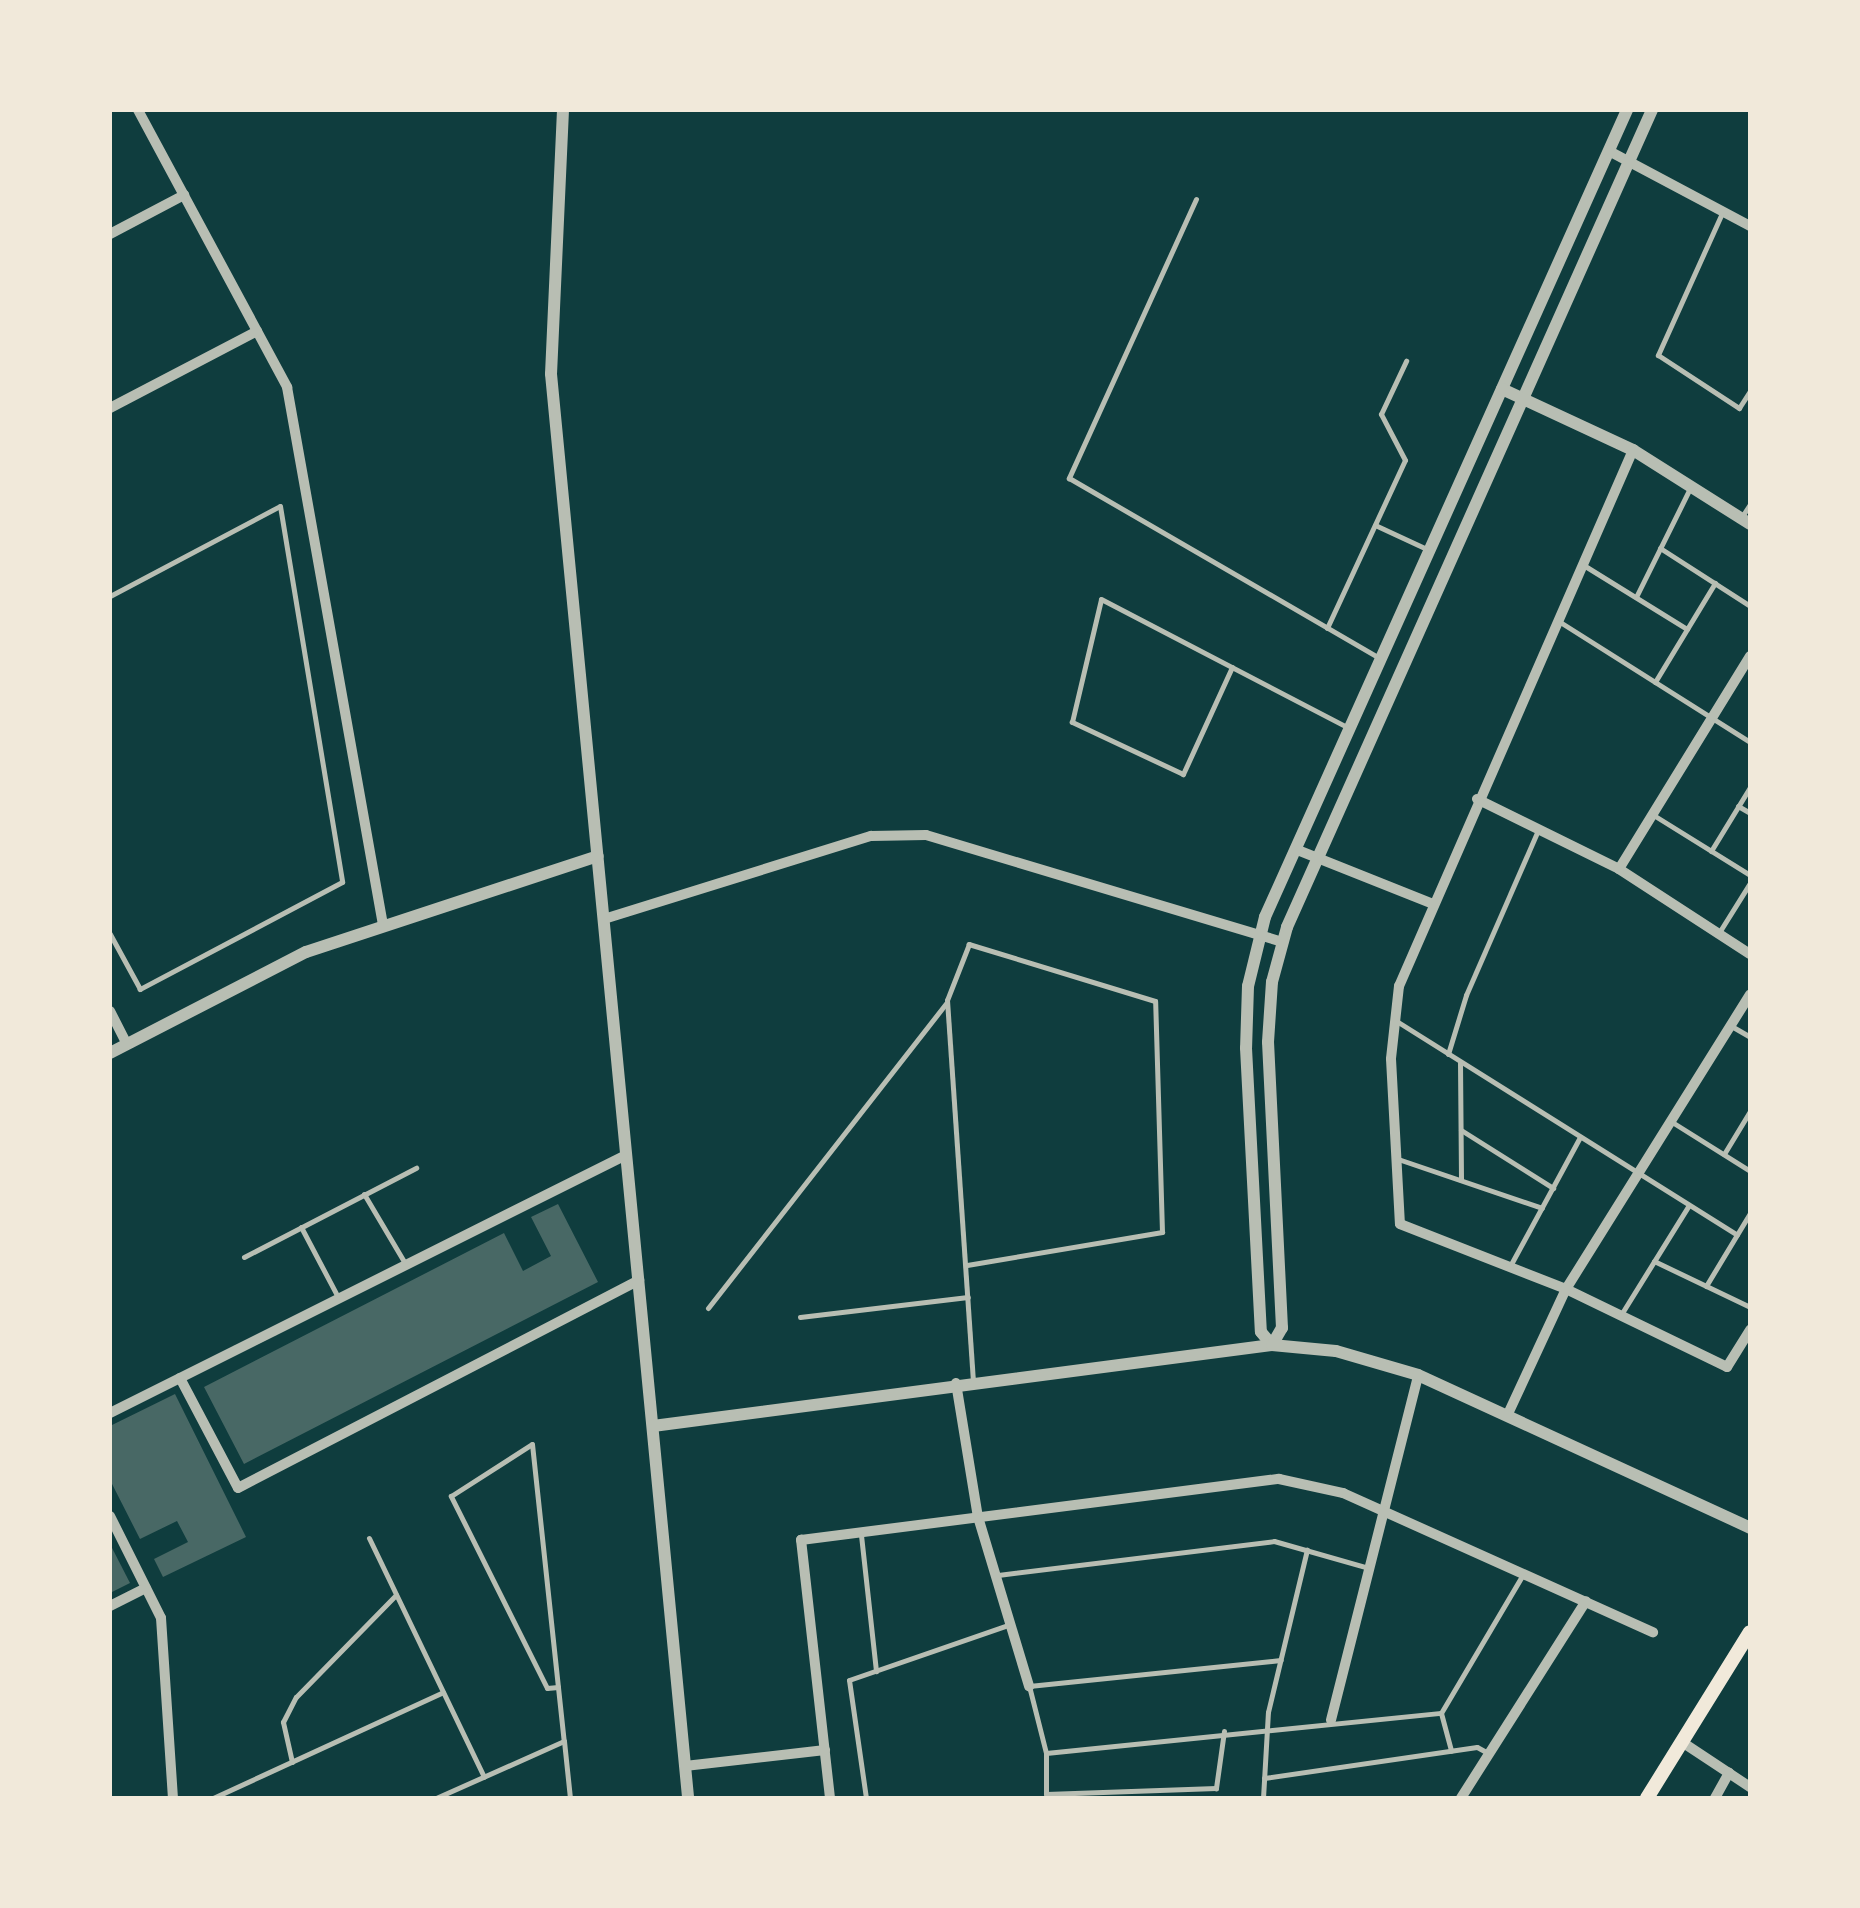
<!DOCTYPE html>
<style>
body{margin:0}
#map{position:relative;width:1860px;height:1908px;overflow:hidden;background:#0f3d3e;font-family:"Sofia Sans Condensed",sans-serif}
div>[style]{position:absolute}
.building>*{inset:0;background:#486865}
.service>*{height:5px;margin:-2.5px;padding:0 2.5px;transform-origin:2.5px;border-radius:2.5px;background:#b8beb3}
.minor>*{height:10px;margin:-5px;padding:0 5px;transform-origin:5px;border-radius:5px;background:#b8beb3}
.tertiary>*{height:12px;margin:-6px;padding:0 6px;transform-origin:6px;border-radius:6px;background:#b8beb3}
.secondary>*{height:14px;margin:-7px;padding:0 7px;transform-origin:7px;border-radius:7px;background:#f1e9da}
span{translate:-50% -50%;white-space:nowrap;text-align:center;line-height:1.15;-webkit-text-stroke:8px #f1e9da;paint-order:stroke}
.frame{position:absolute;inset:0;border:112px solid #f1e9da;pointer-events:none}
</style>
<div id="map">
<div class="building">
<i style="clip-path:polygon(558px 1204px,598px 1282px,244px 1464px,204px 1387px,504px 1233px,523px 1271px,551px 1256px,531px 1217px)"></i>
<i style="clip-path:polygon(175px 1394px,246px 1537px,163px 1577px,154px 1559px,188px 1542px,177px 1521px,140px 1539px,110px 1480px,110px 1426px)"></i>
<i style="clip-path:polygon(110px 1544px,130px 1583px,110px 1593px)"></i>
</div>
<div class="service">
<i style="left:1196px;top:199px;width:307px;rotate:114.5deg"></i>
<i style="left:1069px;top:478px;width:361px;rotate:30.1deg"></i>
<i style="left:1722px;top:213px;width:156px;rotate:114.3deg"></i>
<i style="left:1658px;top:355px;width:97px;rotate:33.2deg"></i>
<i style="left:1739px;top:408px;width:20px;rotate:-57deg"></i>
<i style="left:1741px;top:518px;width:17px;rotate:-57deg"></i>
<i style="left:1375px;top:525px;width:57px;rotate:24.8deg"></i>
<i style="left:1660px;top:548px;width:107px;rotate:32.8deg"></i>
<i style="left:1585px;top:566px;width:120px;rotate:31.7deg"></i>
<i style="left:110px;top:596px;width:192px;rotate:-27.9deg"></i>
<i style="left:280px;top:506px;width:381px;rotate:80.6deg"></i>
<i style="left:342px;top:882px;width:229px;rotate:152.1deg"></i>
<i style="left:140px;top:989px;width:63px;rotate:-118.6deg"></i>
<i style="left:1636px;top:597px;width:122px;rotate:-63.6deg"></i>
<i style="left:1560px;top:622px;width:225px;rotate:32.3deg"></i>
<i style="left:1327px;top:628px;width:185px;rotate:-65.1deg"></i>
<i style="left:1405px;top:460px;width:52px;rotate:-117.6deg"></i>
<i style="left:1381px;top:414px;width:59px;rotate:-64.7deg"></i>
<i style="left:1232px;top:667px;width:118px;rotate:114.6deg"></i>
<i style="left:1183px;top:774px;width:123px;rotate:-154.9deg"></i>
<i style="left:1072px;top:722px;width:126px;rotate:-76.7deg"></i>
<i style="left:1101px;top:599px;width:277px;rotate:27.5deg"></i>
<i style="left:1655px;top:682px;width:116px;rotate:-58.8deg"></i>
<i style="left:1738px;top:806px;width:14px;rotate:30deg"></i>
<i style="left:1655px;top:816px;width:112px;rotate:31.8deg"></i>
<i style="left:1711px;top:851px;width:75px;rotate:-58.6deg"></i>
<i style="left:1720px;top:931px;width:57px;rotate:-58deg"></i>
<i style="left:1398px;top:1022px;width:400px;rotate:32.1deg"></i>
<i style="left:1733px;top:1027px;width:20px;rotate:30deg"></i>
<i style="left:1448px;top:1054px;width:62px;rotate:-73deg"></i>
<i style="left:1466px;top:995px;width:180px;rotate:-66.4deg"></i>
<i style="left:1460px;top:1063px;width:117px;rotate:89.5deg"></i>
<i style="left:1672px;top:1122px;width:92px;rotate:32.1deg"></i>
<i style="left:1461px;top:1130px;width:109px;rotate:32.2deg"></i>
<i style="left:1724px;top:1154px;width:50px;rotate:-58.8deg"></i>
<i style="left:1398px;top:1159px;width:152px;rotate:18.8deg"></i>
<i style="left:364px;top:1194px;width:82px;rotate:59.4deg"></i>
<i style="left:301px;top:1227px;width:81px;rotate:62.2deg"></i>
<i style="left:244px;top:1257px;width:194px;rotate:-27.4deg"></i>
<i style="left:1654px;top:1261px;width:106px;rotate:25.6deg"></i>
<i style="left:967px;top:1265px;width:198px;rotate:-9.6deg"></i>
<i style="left:1162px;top:1232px;width:231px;rotate:-91.7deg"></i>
<i style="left:1155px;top:1001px;width:195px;rotate:-163deg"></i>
<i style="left:969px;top:944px;width:60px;rotate:111.4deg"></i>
<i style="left:947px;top:1000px;width:382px;rotate:86.1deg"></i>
<i style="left:1510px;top:1266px;width:147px;rotate:-61.5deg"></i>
<i style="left:1706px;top:1286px;width:85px;rotate:-58.9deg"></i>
<i style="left:708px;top:1308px;width:387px;rotate:-52deg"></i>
<i style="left:1622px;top:1313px;width:127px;rotate:-58.2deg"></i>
<i style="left:800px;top:1317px;width:169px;rotate:-6.8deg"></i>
<i style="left:861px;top:1535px;width:137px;rotate:83.7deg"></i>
<i style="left:369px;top:1538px;width:265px;rotate:64.3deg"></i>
<i style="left:998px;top:1575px;width:278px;rotate:-7deg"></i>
<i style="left:1274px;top:1541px;width:99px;rotate:15.9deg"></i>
<i style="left:558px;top:1687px;width:11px;rotate:175deg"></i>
<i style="left:547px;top:1688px;width:215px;rotate:-116.6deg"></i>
<i style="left:451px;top:1496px;width:96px;rotate:-32.7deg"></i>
<i style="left:532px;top:1444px;width:299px;rotate:83.9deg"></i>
<i style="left:564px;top:1741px;width:57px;rotate:84deg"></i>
<i style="left:1441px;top:1713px;width:39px;rotate:75deg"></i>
<i style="left:1224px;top:1731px;width:58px;rotate:98deg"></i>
<i style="left:1216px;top:1788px;width:170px;rotate:178deg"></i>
<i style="left:1046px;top:1794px;width:41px;rotate:-90deg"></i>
<i style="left:1046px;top:1753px;width:69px;rotate:-104.2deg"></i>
<i style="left:1029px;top:1686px;width:253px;rotate:-5.9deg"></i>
<i style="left:1046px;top:1753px;width:397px;rotate:-5.8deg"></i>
<i style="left:1441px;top:1713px;width:159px;rotate:-59.4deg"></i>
<i style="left:292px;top:1762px;width:41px;rotate:-102.7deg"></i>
<i style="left:283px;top:1722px;width:28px;rotate:-63deg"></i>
<i style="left:296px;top:1697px;width:143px;rotate:-45.6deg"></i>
<i style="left:1264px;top:1778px;width:215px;rotate:-8.3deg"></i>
<i style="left:1477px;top:1747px;width:13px;rotate:29deg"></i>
<i style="left:213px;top:1798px;width:253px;rotate:-24.7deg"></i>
<i style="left:436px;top:1798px;width:140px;rotate:-24deg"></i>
<i style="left:866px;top:1798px;width:119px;rotate:-98.2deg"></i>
<i style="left:849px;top:1680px;width:171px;rotate:-19.1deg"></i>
<i style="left:1263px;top:1798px;width:86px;rotate:-86.7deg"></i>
<i style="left:1268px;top:1712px;width:167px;rotate:-76.5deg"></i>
</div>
<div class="minor">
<i style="left:138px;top:110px;width:315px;rotate:61.7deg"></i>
<i style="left:287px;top:387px;width:546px;rotate:79.88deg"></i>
<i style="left:1609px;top:151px;width:160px;rotate:28deg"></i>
<i style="left:110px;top:234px;width:84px;rotate:-27.8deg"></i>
<i style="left:110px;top:408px;width:166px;rotate:-27.6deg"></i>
<i style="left:1633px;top:450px;width:585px;rotate:113.58deg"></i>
<i style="left:1399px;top:986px;width:73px;rotate:96.3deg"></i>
<i style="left:1391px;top:1059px;width:165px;rotate:86.9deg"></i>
<i style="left:1400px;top:1224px;width:178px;rotate:21.4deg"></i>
<i style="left:1566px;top:1289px;width:179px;rotate:25.8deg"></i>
<i style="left:1727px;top:1367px;width:44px;rotate:-58.1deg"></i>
<i style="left:1477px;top:799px;width:158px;rotate:26.2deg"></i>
<i style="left:1619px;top:869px;width:156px;rotate:33deg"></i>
<i style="left:1295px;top:849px;width:149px;rotate:21.7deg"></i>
<i style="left:1619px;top:869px;width:250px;rotate:-58.4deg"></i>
<i style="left:604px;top:919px;width:280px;rotate:-17.3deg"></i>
<i style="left:871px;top:836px;width:55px;rotate:-1deg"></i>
<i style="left:926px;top:835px;width:373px;rotate:16.7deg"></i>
<i style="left:110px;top:1011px;width:37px;rotate:63deg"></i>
<i style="left:180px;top:1378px;width:124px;rotate:62.2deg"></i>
<i style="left:238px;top:1488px;width:452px;rotate:-27.4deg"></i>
<i style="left:956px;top:1383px;width:136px;rotate:80.7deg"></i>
<i style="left:978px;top:1517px;width:177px;rotate:73.2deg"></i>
<i style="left:110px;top:1413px;width:577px;rotate:-26.57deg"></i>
<i style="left:1507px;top:1416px;width:140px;rotate:-65.1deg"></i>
<i style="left:1566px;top:1289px;width:347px;rotate:-58deg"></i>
<i style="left:110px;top:1516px;width:114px;rotate:63.4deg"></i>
<i style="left:161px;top:1618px;width:180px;rotate:86.2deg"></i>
<i style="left:110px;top:1606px;width:40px;rotate:-26.6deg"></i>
<i style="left:1331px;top:1720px;width:356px;rotate:-75.8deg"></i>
<i style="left:1682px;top:1742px;width:82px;rotate:33.5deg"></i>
<i style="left:685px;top:1766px;width:141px;rotate:-6.5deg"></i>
<i style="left:830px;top:1798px;width:260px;rotate:-96.4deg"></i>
<i style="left:801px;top:1540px;width:482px;rotate:-7.3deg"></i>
<i style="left:1279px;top:1479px;width:66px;rotate:12.3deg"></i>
<i style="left:1343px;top:1493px;width:340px;rotate:24.2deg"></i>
<i style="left:1461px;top:1798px;width:233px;rotate:-57.6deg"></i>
<i style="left:1715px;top:1798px;width:29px;rotate:-61deg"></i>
</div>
<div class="tertiary">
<i style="left:563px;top:110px;width:264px;rotate:92.6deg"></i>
<i style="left:551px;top:374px;width:1431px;rotate:84.5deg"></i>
<i style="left:1627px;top:110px;width:884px;rotate:114.16deg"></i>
<i style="left:1265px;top:917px;width:71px;rotate:103.8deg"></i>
<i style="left:1248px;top:986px;width:62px;rotate:91.8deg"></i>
<i style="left:1246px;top:1048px;width:284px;rotate:87deg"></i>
<i style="left:1261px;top:1332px;width:17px;rotate:50deg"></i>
<i style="left:1272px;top:1345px;width:20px;rotate:-60deg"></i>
<i style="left:1282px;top:1328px;width:286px;rotate:-92.8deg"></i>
<i style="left:1268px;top:1042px;width:60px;rotate:-86.2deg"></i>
<i style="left:1272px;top:982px;width:57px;rotate:-74.7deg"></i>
<i style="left:1287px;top:927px;width:895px;rotate:-65.93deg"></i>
<i style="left:1502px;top:389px;width:145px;rotate:25deg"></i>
<i style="left:1633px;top:450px;width:138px;rotate:32.3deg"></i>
<i style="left:110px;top:1053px;width:220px;rotate:-27.3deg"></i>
<i style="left:306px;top:952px;width:307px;rotate:-18.2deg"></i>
<i style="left:653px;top:1426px;width:624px;rotate:-7.46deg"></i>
<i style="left:1272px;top:1345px;width:64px;rotate:5.4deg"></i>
<i style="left:1336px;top:1351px;width:85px;rotate:16.3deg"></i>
<i style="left:1418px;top:1375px;width:366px;rotate:24.7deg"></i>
</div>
<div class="secondary">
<i style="left:1647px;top:1798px;width:195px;rotate:-58.2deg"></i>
</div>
<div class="frame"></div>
</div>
